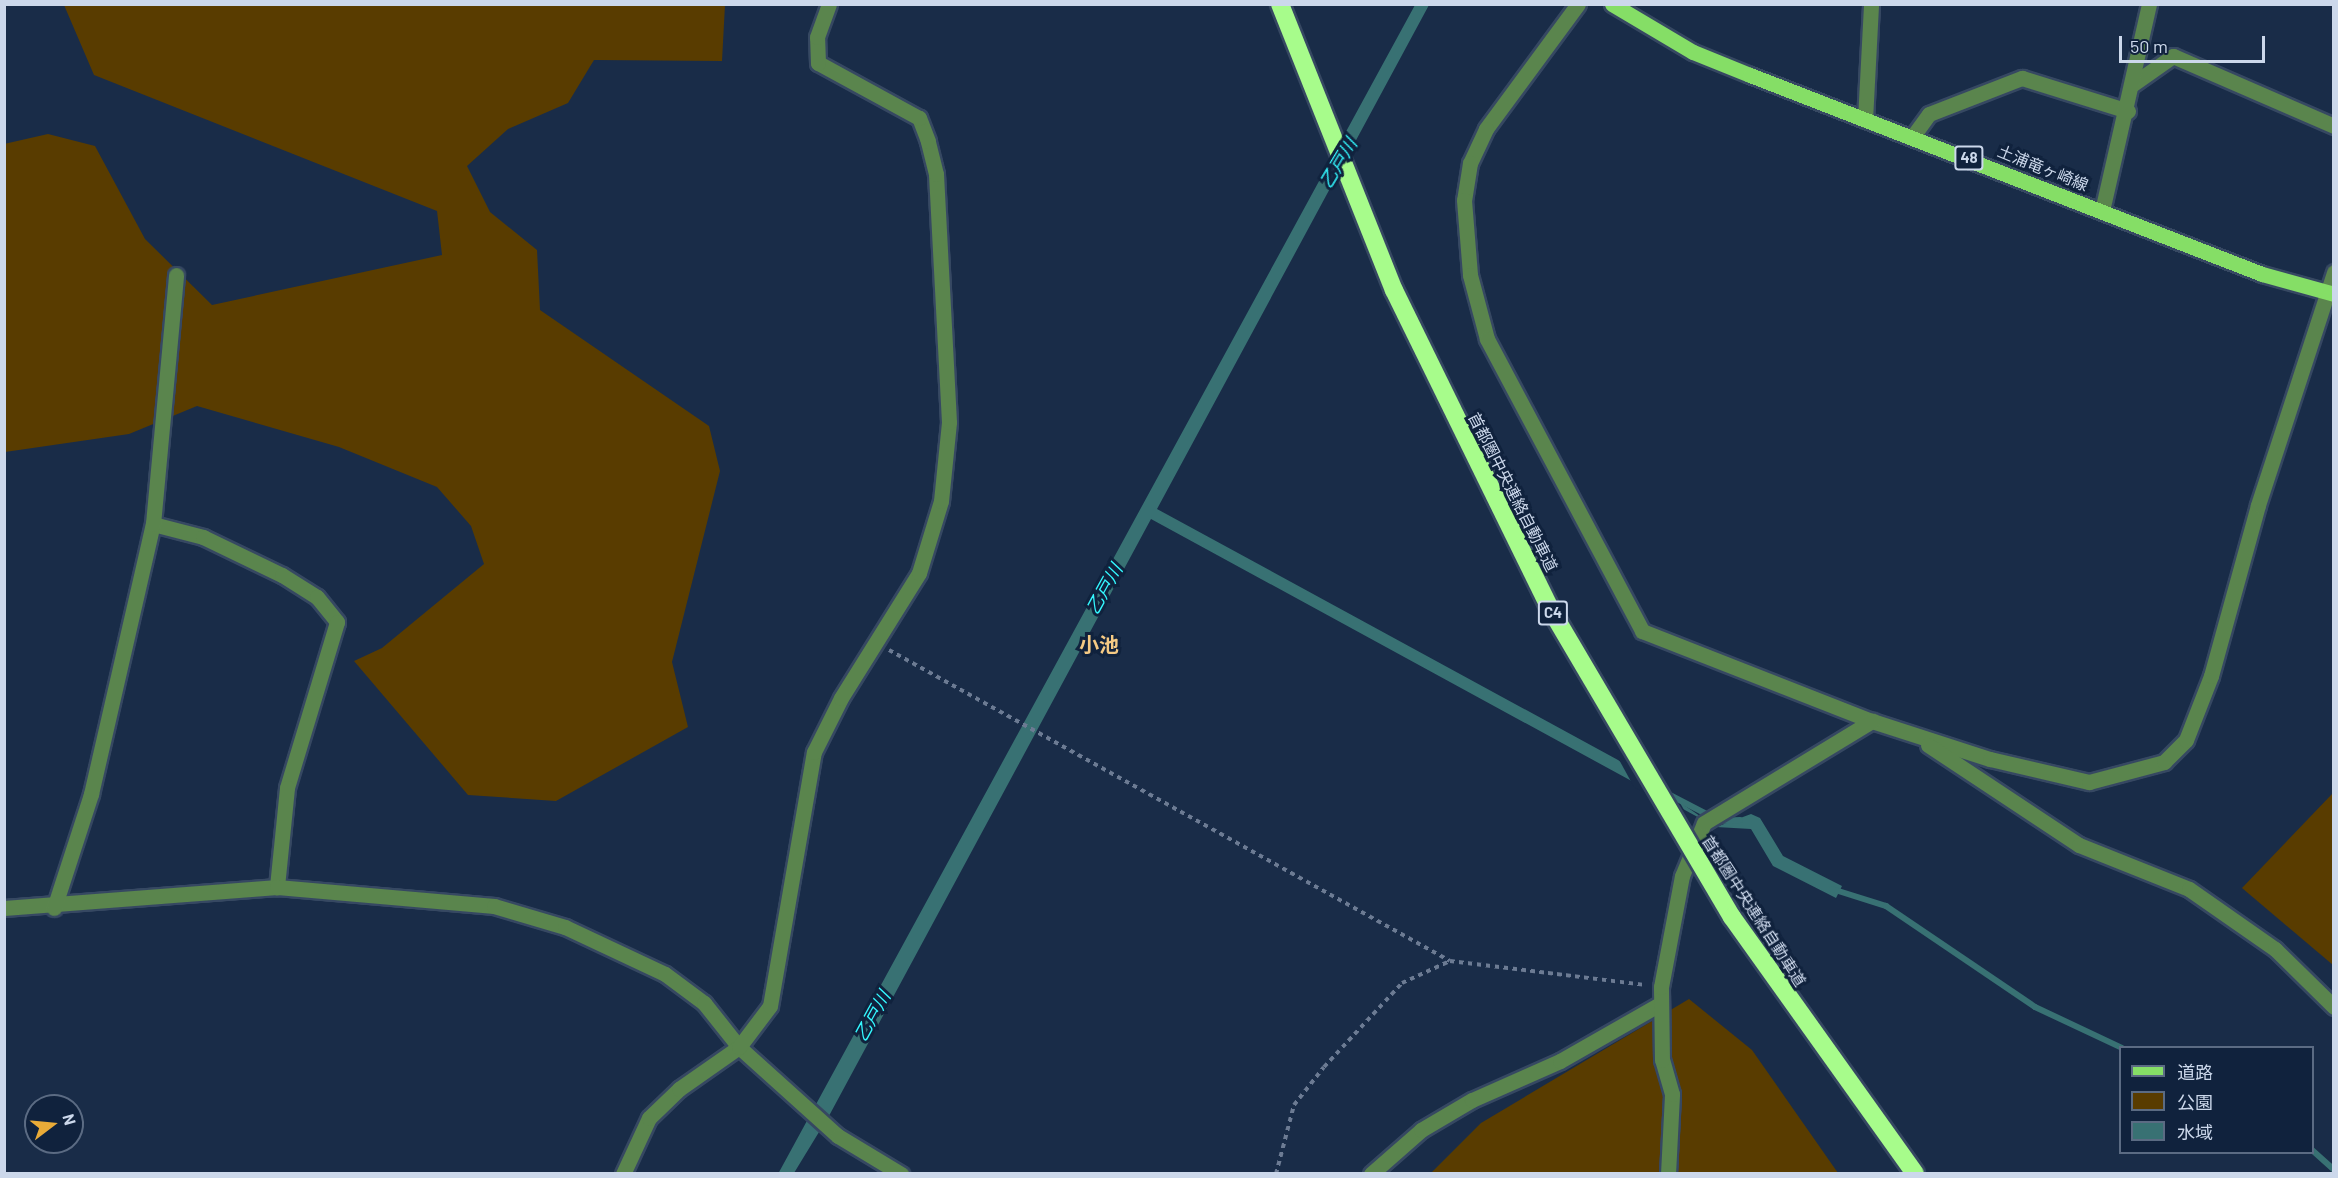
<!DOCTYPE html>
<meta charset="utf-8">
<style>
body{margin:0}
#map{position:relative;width:2338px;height:1178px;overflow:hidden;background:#192c48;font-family:Barlow,"Noto Sans JP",sans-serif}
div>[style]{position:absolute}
.green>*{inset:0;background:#593c00}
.water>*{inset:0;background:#387173}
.pier>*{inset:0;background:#192c48}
.stream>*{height:6px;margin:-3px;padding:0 3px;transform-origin:3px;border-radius:3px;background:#387173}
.path>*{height:4px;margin-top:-2px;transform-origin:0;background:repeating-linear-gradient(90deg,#6c7b93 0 4.5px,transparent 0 9px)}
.roads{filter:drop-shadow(2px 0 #364862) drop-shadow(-2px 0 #364862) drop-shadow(0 2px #364862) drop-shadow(0 -2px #364862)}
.minor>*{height:15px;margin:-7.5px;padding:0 7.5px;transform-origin:7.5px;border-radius:7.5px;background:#5a854d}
.major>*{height:15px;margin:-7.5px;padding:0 7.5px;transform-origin:7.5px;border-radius:7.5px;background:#85de66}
.bridges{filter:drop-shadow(2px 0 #364862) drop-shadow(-2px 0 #364862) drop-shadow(0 2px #364862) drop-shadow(0 -2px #364862)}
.highway-bridge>*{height:18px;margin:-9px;padding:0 9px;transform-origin:9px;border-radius:9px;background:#a7fc8b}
span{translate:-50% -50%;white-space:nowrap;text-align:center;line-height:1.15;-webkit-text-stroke:6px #10223d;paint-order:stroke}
.shield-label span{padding:2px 4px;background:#10223d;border:2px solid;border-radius:4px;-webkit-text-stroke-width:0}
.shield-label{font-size:15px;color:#ccd8eb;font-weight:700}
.street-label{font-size:16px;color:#ccd8eb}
.water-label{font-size:18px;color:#34f8ff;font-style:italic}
.quarter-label{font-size:20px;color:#f5ca84;font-weight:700}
.frame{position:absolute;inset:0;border:6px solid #ccd8eb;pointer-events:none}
.legend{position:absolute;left:2119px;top:1046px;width:195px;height:108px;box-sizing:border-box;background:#10223d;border:2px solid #5b6b83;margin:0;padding:8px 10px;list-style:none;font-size:18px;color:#ccd8eb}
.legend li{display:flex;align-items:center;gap:12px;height:30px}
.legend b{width:30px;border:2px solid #5b6b83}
.north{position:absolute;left:24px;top:1094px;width:60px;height:60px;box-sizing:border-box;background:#10223d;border:2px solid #5b6b83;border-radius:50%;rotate:74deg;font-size:16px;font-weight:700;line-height:24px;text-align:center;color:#ccd8eb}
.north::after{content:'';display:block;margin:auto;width:21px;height:27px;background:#e9ab38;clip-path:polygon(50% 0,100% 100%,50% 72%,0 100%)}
.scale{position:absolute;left:2119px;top:36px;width:146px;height:27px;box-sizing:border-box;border:3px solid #ccd8eb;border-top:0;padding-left:8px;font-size:18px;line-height:21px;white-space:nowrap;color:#ccd8eb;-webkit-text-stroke:4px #10223d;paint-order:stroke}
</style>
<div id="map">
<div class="green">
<i style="clip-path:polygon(64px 5px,725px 5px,722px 61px,594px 60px,568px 103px,508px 129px,467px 166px,490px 212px,537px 250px,540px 310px,709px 426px,720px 471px,672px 662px,688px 727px,556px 801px,468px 795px,354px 661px,382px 648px,484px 564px,471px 526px,437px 487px,339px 447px,197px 406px,129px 434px,5px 452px,4px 144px,48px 134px,95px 146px,145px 239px,212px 305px,442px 255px,437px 211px,94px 75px)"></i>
<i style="clip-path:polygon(2333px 793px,2333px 965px,2242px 888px)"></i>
<i style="clip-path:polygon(1689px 999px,1752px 1050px,1838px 1173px,1430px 1174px,1481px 1123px)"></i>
</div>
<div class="water">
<i style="clip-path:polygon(1415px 5px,1429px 5px,1157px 509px,1618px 760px,1716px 827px,1751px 814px,1760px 818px,1783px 856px,1842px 886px,1836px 898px,1773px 866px,1751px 829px,1716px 827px,1151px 519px,830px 1114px,794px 1173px,778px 1174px)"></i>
</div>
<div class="pier">
<i style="clip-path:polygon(1345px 134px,1354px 156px,1333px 190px,1325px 168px)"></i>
<i style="clip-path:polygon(1617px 756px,1676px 796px,1687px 815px,1634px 787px)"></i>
</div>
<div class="stream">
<i style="left:1664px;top:792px;width:63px;rotate:27.4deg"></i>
<i style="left:1720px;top:821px;width:20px;rotate:-3deg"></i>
<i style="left:1832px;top:889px;width:57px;rotate:17.5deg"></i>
<i style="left:1886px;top:906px;width:180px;rotate:34.1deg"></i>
<i style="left:2035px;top:1007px;width:96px;rotate:25.2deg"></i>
<i style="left:2312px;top:1150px;width:30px;rotate:42deg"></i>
</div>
<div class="path">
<i style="left:889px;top:650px;width:641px;rotate:29deg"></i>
<i style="left:1450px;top:961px;width:196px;rotate:7deg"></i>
<i style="left:1276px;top:1174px;width:71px;rotate:-75.4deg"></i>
<i style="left:1294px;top:1105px;width:48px;rotate:-51.7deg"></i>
<i style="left:1324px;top:1067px;width:115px;rotate:-47.1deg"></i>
<i style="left:1402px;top:983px;width:53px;rotate:-24.6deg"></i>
</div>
<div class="roads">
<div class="minor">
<i style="left:1578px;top:4px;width:155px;rotate:126.4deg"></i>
<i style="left:1486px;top:129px;width:38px;rotate:115deg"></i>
<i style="left:1470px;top:163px;width:37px;rotate:99deg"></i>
<i style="left:1464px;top:200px;width:75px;rotate:85.4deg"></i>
<i style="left:1470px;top:275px;width:66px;rotate:75.1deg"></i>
<i style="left:1487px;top:339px;width:331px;rotate:62deg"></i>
<i style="left:1642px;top:631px;width:247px;rotate:21.4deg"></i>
<i style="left:1872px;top:721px;width:124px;rotate:17.9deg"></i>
<i style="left:1990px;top:759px;width:102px;rotate:13.1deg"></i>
<i style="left:2089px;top:782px;width:78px;rotate:-14.9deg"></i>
<i style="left:2164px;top:762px;width:31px;rotate:-45deg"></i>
<i style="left:2186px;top:740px;width:69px;rotate:-68.7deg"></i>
<i style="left:2211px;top:676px;width:177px;rotate:-74.6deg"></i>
<i style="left:2258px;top:505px;width:245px;rotate:-71.9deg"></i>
<i style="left:2133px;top:84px;width:49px;rotate:-35deg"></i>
<i style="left:2173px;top:56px;width:176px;rotate:23.5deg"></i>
<i style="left:1865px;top:120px;width:116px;rotate:-87deg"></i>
<i style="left:1913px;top:136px;width:27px;rotate:-54deg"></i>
<i style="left:1929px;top:114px;width:100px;rotate:-21.2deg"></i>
<i style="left:2022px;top:78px;width:111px;rotate:17.3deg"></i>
<i style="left:2102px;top:211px;width:212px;rotate:-77.2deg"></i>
<i style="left:153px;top:524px;width:52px;rotate:14.6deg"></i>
<i style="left:203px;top:537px;width:88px;rotate:25.7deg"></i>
<i style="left:282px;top:575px;width:41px;rotate:32.2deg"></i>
<i style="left:317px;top:597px;width:32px;rotate:51deg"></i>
<i style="left:337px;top:622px;width:173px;rotate:106.8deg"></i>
<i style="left:287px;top:788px;width:100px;rotate:95.8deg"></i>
<i style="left:1928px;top:745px;width:181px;rotate:33.5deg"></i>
<i style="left:2079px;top:845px;width:118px;rotate:21.8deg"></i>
<i style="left:2189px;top:889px;width:105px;rotate:34.9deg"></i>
<i style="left:2275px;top:949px;width:83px;rotate:44.5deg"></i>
<i style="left:4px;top:908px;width:274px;rotate:-4.4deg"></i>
<i style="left:277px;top:887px;width:218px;rotate:5deg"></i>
<i style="left:494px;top:906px;width:74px;rotate:16.5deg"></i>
<i style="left:565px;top:927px;width:110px;rotate:25.2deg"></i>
<i style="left:665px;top:974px;width:49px;rotate:36.6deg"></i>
<i style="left:704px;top:1003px;width:56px;rotate:51.5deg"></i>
<i style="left:739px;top:1047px;width:133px;rotate:42deg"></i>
<i style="left:838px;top:1136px;width:74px;rotate:31.1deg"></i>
<i style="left:54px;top:908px;width:120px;rotate:-72deg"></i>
<i style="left:91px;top:794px;width:277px;rotate:-77.1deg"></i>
<i style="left:153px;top:524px;width:250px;rotate:-84.7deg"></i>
<i style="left:623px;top:1174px;width:62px;rotate:-65.1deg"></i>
<i style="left:649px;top:1118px;width:42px;rotate:-44deg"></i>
<i style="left:679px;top:1089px;width:73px;rotate:-35deg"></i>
<i style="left:739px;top:1047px;width:51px;rotate:-52.9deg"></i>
<i style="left:770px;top:1006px;width:258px;rotate:-80.2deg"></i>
<i style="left:814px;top:752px;width:60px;rotate:-63.4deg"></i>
<i style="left:841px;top:698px;width:147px;rotate:-58deg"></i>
<i style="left:919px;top:573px;width:75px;rotate:-73deg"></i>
<i style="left:941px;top:501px;width:79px;rotate:-84.2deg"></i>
<i style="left:949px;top:422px;width:248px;rotate:-93deg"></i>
<i style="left:936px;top:174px;width:34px;rotate:-104deg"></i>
<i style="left:928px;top:141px;width:25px;rotate:-111deg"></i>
<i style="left:919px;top:118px;width:115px;rotate:-151.4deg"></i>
<i style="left:818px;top:63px;width:26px;rotate:-92deg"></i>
<i style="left:817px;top:37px;width:35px;rotate:-70deg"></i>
<i style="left:1371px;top:1174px;width:67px;rotate:-41.3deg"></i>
<i style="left:1421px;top:1130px;width:59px;rotate:-30.5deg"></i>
<i style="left:1472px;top:1100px;width:96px;rotate:-23.9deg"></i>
<i style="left:1560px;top:1061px;width:115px;rotate:-29.7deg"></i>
<i style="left:1668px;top:1174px;width:80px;rotate:-87.1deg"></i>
<i style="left:1672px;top:1094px;width:35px;rotate:-106deg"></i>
<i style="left:1662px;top:1060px;width:73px;rotate:-90.8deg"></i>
<i style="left:1661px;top:987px;width:113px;rotate:-79.3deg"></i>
<i style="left:1682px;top:876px;width:57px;rotate:-67.5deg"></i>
<i style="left:1704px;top:823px;width:197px;rotate:-31.3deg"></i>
</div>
<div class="major">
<i style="left:1612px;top:4px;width:94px;rotate:30.7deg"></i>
<i style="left:1693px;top:52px;width:61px;rotate:22deg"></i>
<i style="left:1750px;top:75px;width:549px;rotate:21.24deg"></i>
<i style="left:2262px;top:274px;width:75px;rotate:15.5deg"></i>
</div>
</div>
<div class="bridges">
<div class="highway-bridge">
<i style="left:1280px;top:4px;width:308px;rotate:68.3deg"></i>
<i style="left:1394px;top:290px;width:356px;rotate:63.9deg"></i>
<i style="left:1551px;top:610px;width:356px;rotate:59.5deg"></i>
<i style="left:1732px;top:917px;width:315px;rotate:54.5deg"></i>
</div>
</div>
<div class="shield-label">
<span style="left:1969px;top:158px">48</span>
<span style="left:1553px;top:613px">C4</span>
</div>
<div class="street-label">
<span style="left:2043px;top:168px;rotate:22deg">土浦竜ヶ崎線</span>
<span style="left:1513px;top:492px;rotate:63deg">首都圏中央連絡自動車道</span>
<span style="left:1754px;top:911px;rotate:57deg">首都圏中央連絡自動車道</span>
</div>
<div class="water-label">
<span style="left:1338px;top:163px;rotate:-59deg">乙戸川</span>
<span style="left:1104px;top:589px;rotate:-61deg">乙戸川</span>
<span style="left:872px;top:1016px;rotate:-61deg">乙戸川</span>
</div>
<div class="quarter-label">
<span style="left:1099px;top:644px">小池</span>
</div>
<div class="frame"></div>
<ul class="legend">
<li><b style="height:8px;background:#85de66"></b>道路</li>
<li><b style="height:16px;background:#593c00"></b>公園</li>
<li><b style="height:16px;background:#387173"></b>水域</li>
</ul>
<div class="north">N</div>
<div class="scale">50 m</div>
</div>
